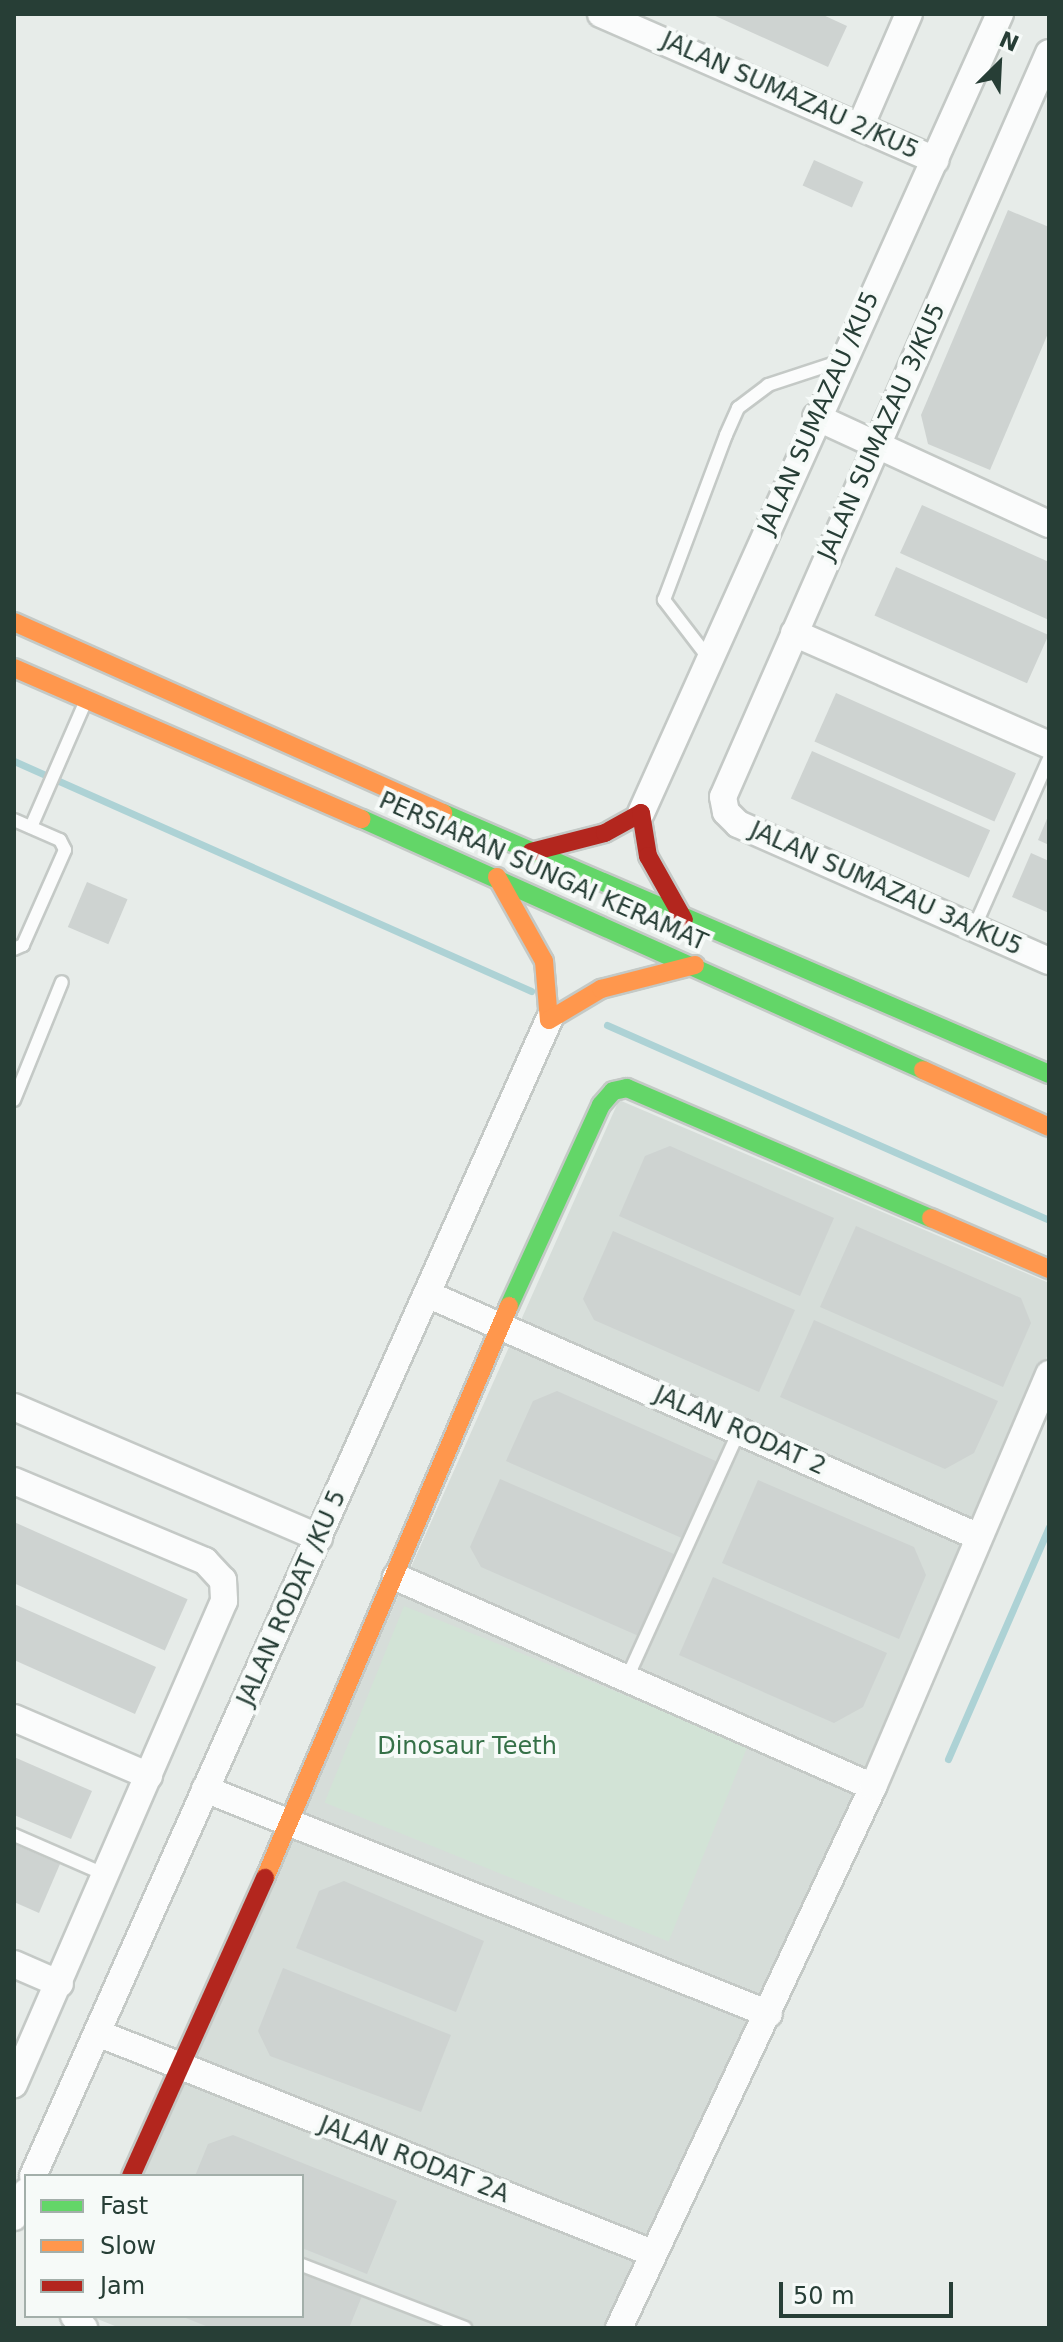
<!DOCTYPE html>
<style>
body{margin:0}
#map{position:relative;width:1063px;height:2342px;overflow:hidden;background:#e7ece9;font-family:"DejaVu Sans",sans-serif}
div>[style]{position:absolute}
.built>*{inset:0;background:#d6ddd9}
.green>*{inset:0;background:#d2e3d6;transform-origin:0 0}
.stream>*{height:7px;margin:-3.5px;padding:0 3.5px;transform-origin:3.5px;border-radius:3.5px;background:#add2d5}
.building>*{inset:0;background:#ced3d1;transform-origin:0 0}
.roads{filter:drop-shadow(2px 0 #c4c9c6) drop-shadow(-2px 0 #c4c9c6) drop-shadow(0 2px #c4c9c6) drop-shadow(0 -2px #c4c9c6)}
.lane>*{height:12px;margin:-6px;padding:0 6px;transform-origin:6px;border-radius:6px;background:#fbfcfc}
.street>*{height:26px;margin:-13px;padding:0 13px;transform-origin:13px;border-radius:13px;background:#fbfcfc}
.fast>*{height:18px;margin:-9px;padding:0 9px;transform-origin:9px;border-radius:9px;background:#63d668}
.slow>*{height:18px;margin:-9px;padding:0 9px;transform-origin:9px;border-radius:9px;background:#ff974d}
.jam>*{height:18px;margin:-9px;padding:0 9px;transform-origin:9px;border-radius:9px;background:#b3261e}
span{translate:-50% -50%;white-space:nowrap;text-align:center;line-height:1.15;-webkit-text-stroke:8px #f6faf8;paint-order:stroke}
.street-label{font-size:24px;color:#273e36}
.park-label{font-size:24px;color:#357047}
.frame{position:absolute;inset:0;border:16px solid #273e36;pointer-events:none}
.legend{position:absolute;left:24px;top:2174px;width:280px;height:144px;box-sizing:border-box;background:#f6faf8;border:2px solid #a3afaa;margin:0;padding:10px 14px;list-style:none;font-size:24px;color:#273e36}
.legend li{display:flex;align-items:center;gap:16px;height:40px}
.legend b{width:40px;border:2px solid #a3afaa}
.north{position:absolute;left:959px;top:24px;width:80px;height:80px;-webkit-text-stroke:6px #f6faf8;paint-order:stroke;rotate:24deg;font-size:22px;font-weight:700;line-height:32px;text-align:center;color:#273e36}
.north::after{content:'';display:block;margin:auto;width:28px;height:36px;background:#273e36;clip-path:polygon(50% 0,100% 100%,50% 72%,0 100%)}
.scale{position:absolute;left:779px;top:2282px;width:174px;height:36px;box-sizing:border-box;border:4px solid #273e36;border-top:0;padding-left:10px;font-size:24px;line-height:28px;white-space:nowrap;color:#273e36;-webkit-text-stroke:6px #f6faf8;paint-order:stroke}
</style>
<div id="map">
<div class="built">
<i style="clip-path:polygon(619px 1100px,1049px 1283px,1049px 1352px,752px 2030px,609px 2328px,120px 2328px,90px 2316px,302px 2316px,302px 2176px,140px 2176px)"></i>
</div>
<div class="green">
<i style="left:404px;top:1606px;width:371px;height:212px;rotate:22deg"></i>
</div>
<div class="stream">
<i style="left:14px;top:761px;width:566px;rotate:23.98deg"></i>
<i style="left:607px;top:1025px;width:483px;rotate:23.8deg"></i>
<i style="left:948px;top:1759px;width:253px;rotate:-66.5deg"></i>
</div>
<div class="building">
<i style="clip-path:polygon(711px 14px,821px 14px,847px 26px,828px 67px)"></i>
<i style="left:814px;top:160px;width:54px;height:28px;rotate:24deg"></i>
<i style="clip-path:polygon(1008px 210px,1049px 227px,1049px 331px,990px 470px,928px 444px,921px 415px)"></i>
<i style="clip-path:polygon(922px 505px,1049px 562px,1049px 620px,900px 553px)"></i>
<i style="left:896px;top:567px;width:167px;height:53px;rotate:24deg"></i>
<i style="left:836px;top:693px;width:197px;height:53px;rotate:24deg"></i>
<i style="left:812px;top:751px;width:195px;height:52px;rotate:24deg"></i>
<i style="clip-path:polygon(1049px 814px,1049px 845px,1038px 840px)"></i>
<i style="clip-path:polygon(1031px 853px,1049px 861px,1049px 913px,1012px 897px)"></i>
<i style="left:87px;top:882px;width:44px;height:49px;rotate:23deg"></i>
<i style="clip-path:polygon(670px 1146px,834px 1218px,800px 1296px,619px 1216px,645px 1156px)"></i>
<i style="clip-path:polygon(856px 1226px,1021px 1298px,1031px 1323px,1003px 1387px,820px 1307px)"></i>
<i style="clip-path:polygon(613px 1231px,795px 1310px,759px 1392px,594px 1320px,583px 1299px)"></i>
<i style="clip-path:polygon(814px 1320px,998px 1401px,974px 1453px,945px 1469px,780px 1397px)"></i>
<i style="clip-path:polygon(557px 1391px,718px 1462px,684px 1539px,506px 1461px,533px 1401px)"></i>
<i style="clip-path:polygon(500px 1479px,676px 1555px,641px 1637px,481px 1567px,470px 1547px)"></i>
<i style="clip-path:polygon(758px 1480px,914px 1547px,926px 1575px,899px 1639px,722px 1563px)"></i>
<i style="left:14px;top:1522px;width:190px;height:56px;rotate:24deg"></i>
<i style="clip-path:polygon(713px 1577px,887px 1653px,863px 1707px,834px 1723px,679px 1655px)"></i>
<i style="clip-path:polygon(14px 1604px,156px 1667px,135px 1714px,14px 1660px)"></i>
<i style="clip-path:polygon(14px 1757px,92px 1791px,71px 1839px,14px 1815px)"></i>
<i style="clip-path:polygon(14px 1844px,60px 1864px,39px 1913px,14px 1902px)"></i>
<i style="clip-path:polygon(344px 1881px,484px 1941px,456px 2012px,296px 1948px,319px 1891px)"></i>
<i style="clip-path:polygon(283px 1968px,451px 2035px,421px 2112px,270px 2056px,258px 2031px)"></i>
<i style="clip-path:polygon(233px 2135px,397px 2201px,367px 2274px,302px 2248px,302px 2176px,195px 2176px,208px 2144px)"></i>
<i style="clip-path:polygon(302px 2272px,362px 2296px,349px 2328px,211px 2328px,181px 2316px,302px 2316px)"></i>
</div>
<div class="roads">
<div class="lane">
<i style="left:710px;top:660px;width:76px;rotate:-127.5deg"></i>
<i style="left:664px;top:600px;width:176px;rotate:-69.4deg"></i>
<i style="left:726px;top:435px;width:30px;rotate:-66deg"></i>
<i style="left:738px;top:408px;width:38px;rotate:-37deg"></i>
<i style="left:768px;top:385px;width:77px;rotate:-18.2deg"></i>
<i style="left:14px;top:820px;width:50px;rotate:23.5deg"></i>
<i style="left:60px;top:840px;width:11px;rotate:63deg"></i>
<i style="left:65px;top:850px;width:104px;rotate:113.9deg"></i>
<i style="left:23px;top:945px;width:10px;rotate:156deg"></i>
<i style="left:31px;top:827px;width:135px;rotate:-66.5deg"></i>
<i style="left:974px;top:928px;width:185px;rotate:-66.1deg"></i>
<i style="left:14px;top:1100px;width:127px;rotate:-67.9deg"></i>
<i style="left:627px;top:1678px;width:271px;rotate:-65.6deg"></i>
<i style="left:14px;top:1835px;width:100px;rotate:23.5deg"></i>
<i style="left:302px;top:2265px;width:175px;rotate:21.1deg"></i>
</div>
<div class="street">
<i style="left:601px;top:14px;width:365px;rotate:23.6deg"></i>
<i style="left:1049px;top:53px;width:812px;rotate:113.66deg"></i>
<i style="left:723px;top:797px;width:15px;rotate:79deg"></i>
<i style="left:726px;top:812px;width:17px;rotate:45deg"></i>
<i style="left:738px;top:824px;width:340px;rotate:23.8deg"></i>
<i style="left:860px;top:127px;width:123px;rotate:-66.6deg"></i>
<i style="left:816px;top:417px;width:256px;rotate:24.7deg"></i>
<i style="left:794px;top:633px;width:279px;rotate:23.7deg"></i>
<i style="left:641px;top:813px;width:876px;rotate:-65.81deg"></i>
<i style="left:427px;top:1294px;width:603px;rotate:23.76deg"></i>
<i style="left:14px;top:1407px;width:332px;rotate:23.2deg"></i>
<i style="left:14px;top:1481px;width:207px;rotate:22.7deg"></i>
<i style="left:205px;top:1561px;width:26px;rotate:47deg"></i>
<i style="left:223px;top:1580px;width:21px;rotate:87deg"></i>
<i style="left:224px;top:1601px;width:527px;rotate:113.5deg"></i>
<i style="left:396px;top:1577px;width:521px;rotate:23.76deg"></i>
<i style="left:14px;top:1718px;width:147px;rotate:23.2deg"></i>
<i style="left:205px;top:1789px;width:607px;rotate:21.75deg"></i>
<i style="left:14px;top:1964px;width:50px;rotate:23.5deg"></i>
<i style="left:100px;top:2034px;width:594px;rotate:21.64deg"></i>
<i style="left:33px;top:2176px;width:1266px;rotate:-65.95deg"></i>
<i style="left:14px;top:2217px;width:28px;rotate:-64deg"></i>
<i style="left:74px;top:2316px;width:16px;rotate:50deg"></i>
<i style="left:619px;top:2328px;width:598px;rotate:-64.85deg"></i>
<i style="left:873px;top:1787px;width:449px;rotate:-66.9deg"></i>
</div>
<div class="fast">
<i style="left:443px;top:813px;width:660px;rotate:23.3deg"></i>
<i style="left:362px;top:819px;width:615px;rotate:24.1deg"></i>
<i style="left:509px;top:1306px;width:221px;rotate:-65.4deg"></i>
<i style="left:601px;top:1105px;width:18px;rotate:-49deg"></i>
<i style="left:613px;top:1091px;width:14px;rotate:-12deg"></i>
<i style="left:627px;top:1088px;width:331px;rotate:23.2deg"></i>
</div>
<div class="slow">
<i style="left:14px;top:622px;width:470px;rotate:24deg"></i>
<i style="left:14px;top:668px;width:379px;rotate:23.5deg"></i>
<i style="left:497px;top:877px;width:96px;rotate:60.8deg"></i>
<i style="left:544px;top:961px;width:59px;rotate:85.2deg"></i>
<i style="left:549px;top:1020px;width:61px;rotate:-30.8deg"></i>
<i style="left:601px;top:989px;width:97px;rotate:-14.3deg"></i>
<i style="left:923px;top:1070px;width:138px;rotate:24.3deg"></i>
<i style="left:931px;top:1218px;width:129px;rotate:23.4deg"></i>
<i style="left:265px;top:1878px;width:622px;rotate:-66.9deg"></i>
</div>
<div class="jam">
<i style="left:531px;top:852px;width:76px;rotate:-14.4deg"></i>
<i style="left:605px;top:833px;width:41px;rotate:-29.1deg"></i>
<i style="left:641px;top:813px;width:44px;rotate:80.8deg"></i>
<i style="left:648px;top:856px;width:73px;rotate:60.6deg"></i>
<i style="left:131px;top:2176px;width:327px;rotate:-65.8deg"></i>
</div>
</div>
<div class="street-label">
<span style="left:790px;top:96px;rotate:24deg">JALAN SUMAZAU 2/KU5</span>
<span style="left:819px;top:413px;rotate:-66deg">JALAN SUMAZAU /KU5</span>
<span style="left:882px;top:432px;rotate:-66deg">JALAN SUMAZAU 3/KU5</span>
<span style="left:543px;top:872px;rotate:24deg">PERSIARAN SUNGAI KERAMAT</span>
<span style="left:886px;top:889px;rotate:24deg">JALAN SUMAZAU 3A/KU5</span>
<span style="left:740px;top:1431px;rotate:24deg">JALAN RODAT 2</span>
<span style="left:292px;top:1598px;rotate:-66deg">JALAN RODAT /KU 5</span>
<span style="left:414px;top:2160px;rotate:21deg">JALAN RODAT 2A</span>
</div>
<div class="park-label">
<span style="left:467px;top:1747px">Dinosaur Teeth</span>
</div>
<div class="frame"></div>
<ul class="legend">
<li><b style="height:10px;background:#63d668"></b>Fast</li>
<li><b style="height:10px;background:#ff974d"></b>Slow</li>
<li><b style="height:10px;background:#b3261e"></b>Jam</li>
</ul>
<div class="north">N</div>
<div class="scale">50 m</div>
</div>
